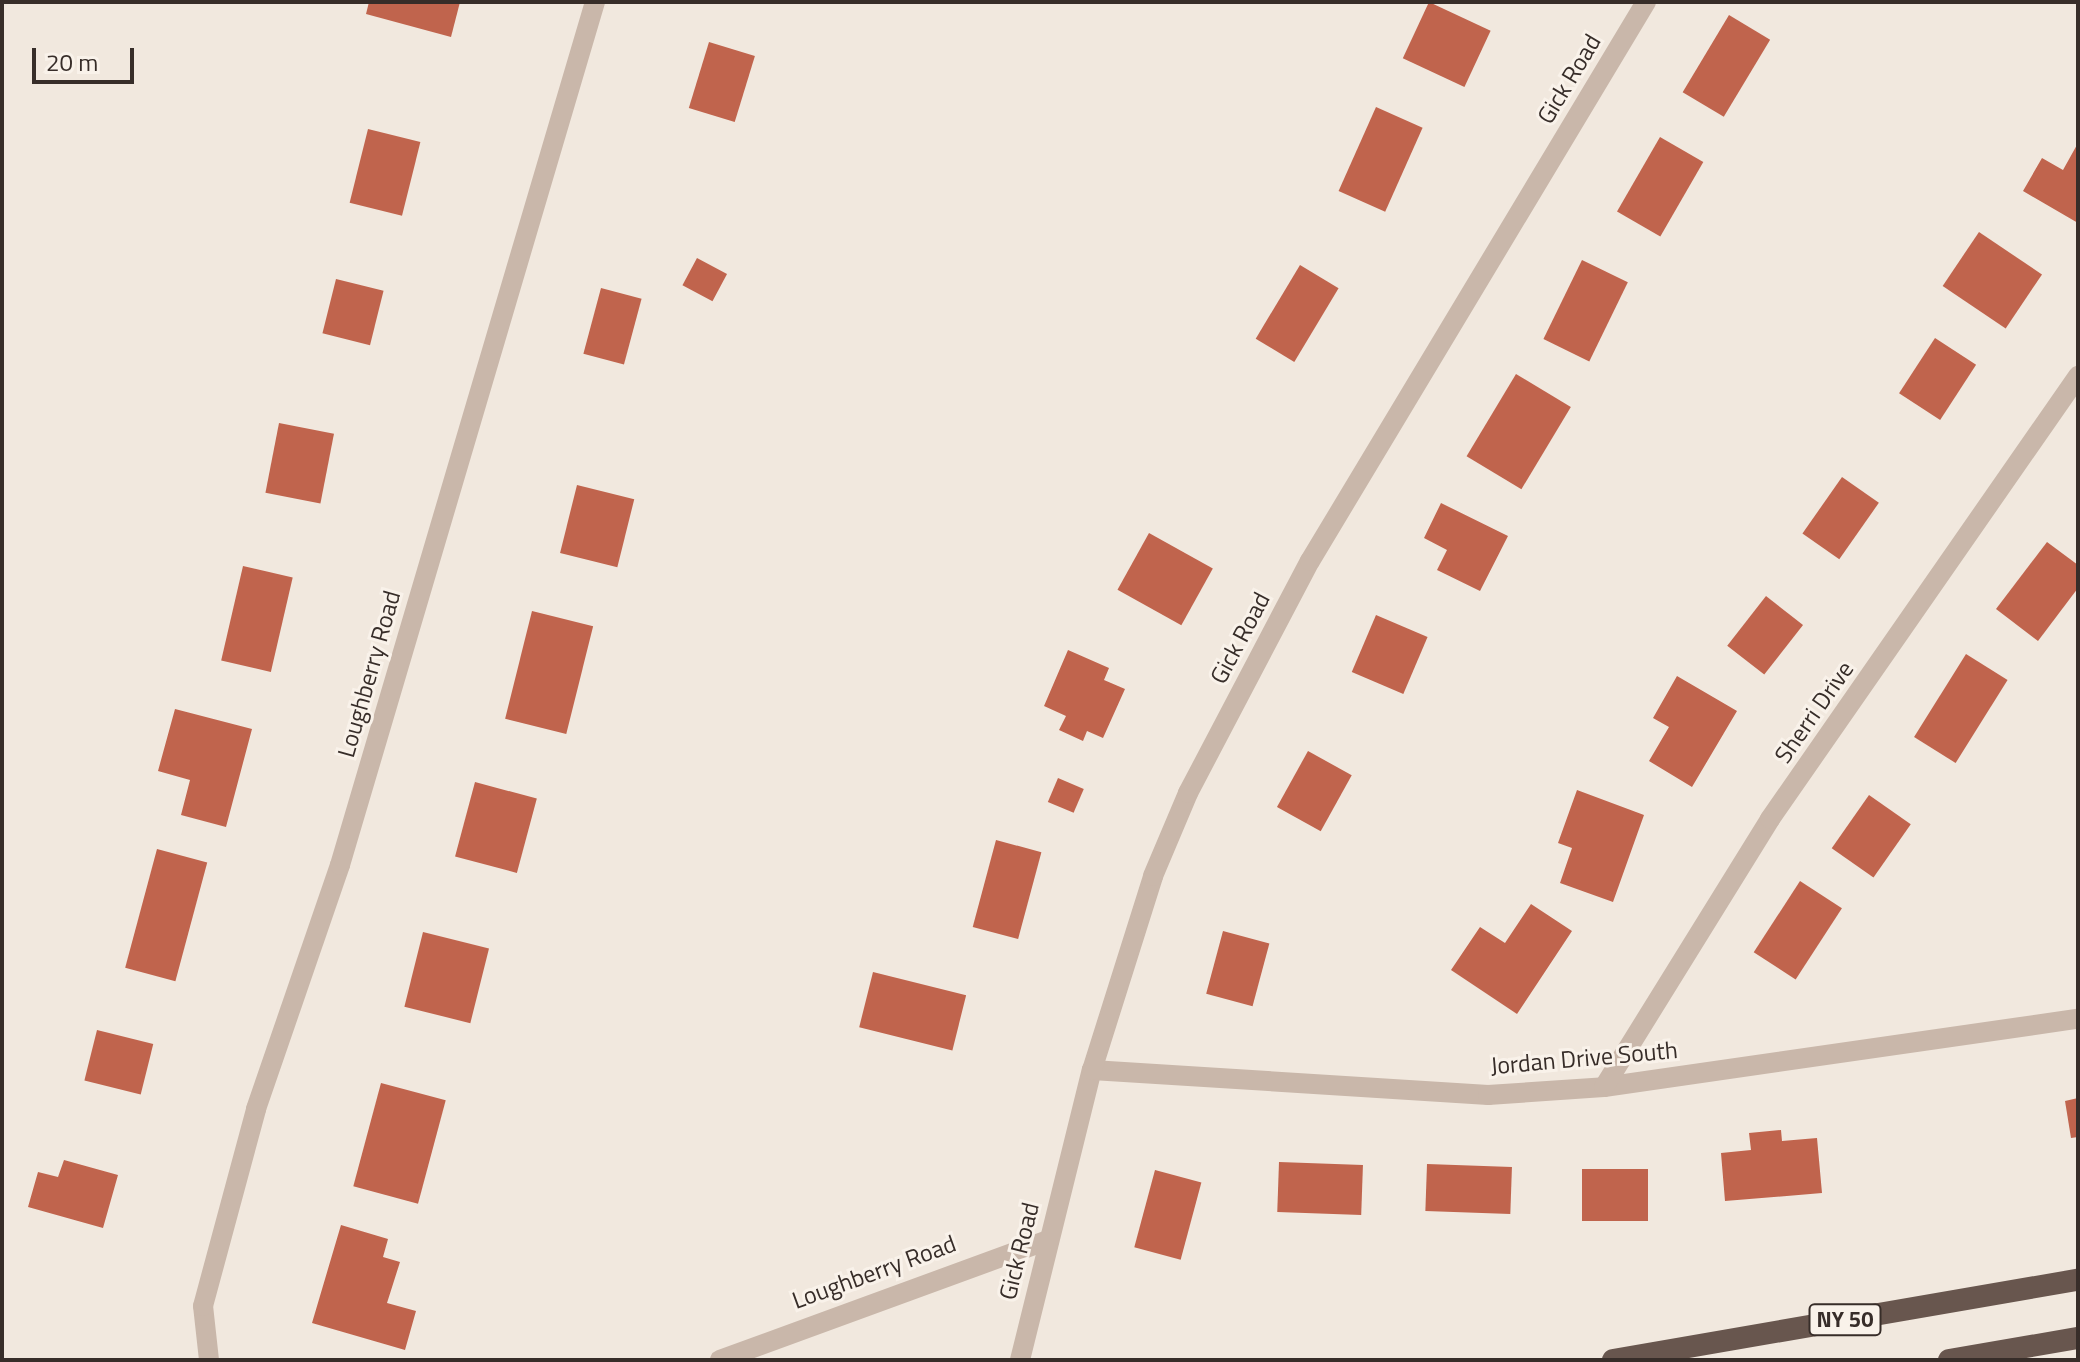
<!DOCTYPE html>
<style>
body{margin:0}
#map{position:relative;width:2080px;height:1362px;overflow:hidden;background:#f1e8de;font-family:"Titillium Web",sans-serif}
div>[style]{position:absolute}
.building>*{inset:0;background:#c0644d;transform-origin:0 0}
.minor>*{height:20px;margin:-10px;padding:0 10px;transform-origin:10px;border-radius:10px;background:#c9b7aa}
.tertiary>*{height:20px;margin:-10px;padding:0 10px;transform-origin:10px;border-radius:10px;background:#c9b7aa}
.trunk>*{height:22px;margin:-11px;padding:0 11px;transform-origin:11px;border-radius:11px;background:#68564e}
span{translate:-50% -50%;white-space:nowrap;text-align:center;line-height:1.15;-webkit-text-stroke:6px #f9f2ea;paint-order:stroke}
.shield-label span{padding:2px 6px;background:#f9f2ea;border:2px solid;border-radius:6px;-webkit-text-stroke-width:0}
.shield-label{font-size:22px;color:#372d29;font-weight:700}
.street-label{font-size:24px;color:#372d29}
.frame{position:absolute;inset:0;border:4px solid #372d29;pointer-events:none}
.scale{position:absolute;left:32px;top:48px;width:102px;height:36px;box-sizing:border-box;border:4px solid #372d29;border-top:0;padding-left:10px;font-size:24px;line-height:28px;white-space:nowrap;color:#372d29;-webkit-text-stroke:6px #f9f2ea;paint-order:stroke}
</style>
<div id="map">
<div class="building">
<i style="clip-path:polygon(369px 2px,460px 2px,451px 37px,366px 14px)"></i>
<i style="left:1429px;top:2px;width:68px;height:62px;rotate:25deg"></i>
<i style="left:1729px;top:15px;width:48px;height:90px;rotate:31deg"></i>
<i style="left:709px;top:42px;width:48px;height:69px;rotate:17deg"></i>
<i style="left:1376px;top:107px;width:51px;height:92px;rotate:24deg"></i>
<i style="left:368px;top:129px;width:54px;height:76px;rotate:14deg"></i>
<i style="left:1660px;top:137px;width:50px;height:86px;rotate:30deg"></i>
<i style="clip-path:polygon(2078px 143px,2078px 223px,2023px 191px,2042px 158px,2063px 170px)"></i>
<i style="left:1979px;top:232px;width:76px;height:65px;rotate:34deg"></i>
<i style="left:697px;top:258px;width:34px;height:31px;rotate:28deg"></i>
<i style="left:1582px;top:260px;width:51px;height:88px;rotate:26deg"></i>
<i style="left:1300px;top:265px;width:45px;height:86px;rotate:31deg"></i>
<i style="left:336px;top:279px;width:49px;height:56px;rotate:14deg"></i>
<i style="left:601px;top:288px;width:42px;height:68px;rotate:15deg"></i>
<i style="left:1935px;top:338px;width:49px;height:66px;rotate:33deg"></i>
<i style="left:1516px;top:374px;width:64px;height:96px;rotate:31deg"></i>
<i style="left:279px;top:423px;width:56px;height:71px;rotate:11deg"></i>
<i style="left:1842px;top:477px;width:45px;height:69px;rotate:35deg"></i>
<i style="left:577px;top:485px;width:59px;height:70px;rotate:14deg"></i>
<i style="clip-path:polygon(1441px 503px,1508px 536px,1480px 591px,1437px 570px,1447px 550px,1424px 538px)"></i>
<i style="left:1149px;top:533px;width:73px;height:65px;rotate:29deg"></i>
<i style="clip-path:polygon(2047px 542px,2078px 565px,2078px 588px,2038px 641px,1996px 609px)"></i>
<i style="left:243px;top:566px;width:51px;height:97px;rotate:13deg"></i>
<i style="left:1766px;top:596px;width:47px;height:63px;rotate:38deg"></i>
<i style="left:532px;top:611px;width:63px;height:111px;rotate:14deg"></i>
<i style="left:1376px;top:615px;width:56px;height:62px;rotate:23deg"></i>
<i style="clip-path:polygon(1068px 650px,1109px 668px,1104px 680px,1125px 689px,1103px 738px,1087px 731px,1083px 741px,1059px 730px,1066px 716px,1044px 706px)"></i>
<i style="left:1966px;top:654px;width:49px;height:98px;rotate:32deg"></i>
<i style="clip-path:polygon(1677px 676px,1737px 711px,1692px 787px,1649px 761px,1669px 727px,1653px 718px)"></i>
<i style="clip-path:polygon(175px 709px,252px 729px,226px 827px,181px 815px,190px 780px,158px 771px)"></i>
<i style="left:1308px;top:751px;width:50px;height:64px;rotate:29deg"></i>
<i style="left:1058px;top:778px;width:28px;height:26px;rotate:23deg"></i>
<i style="left:475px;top:782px;width:64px;height:77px;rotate:15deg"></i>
<i style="clip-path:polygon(1577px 790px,1644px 815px,1613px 902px,1560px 883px,1572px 848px,1558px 843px)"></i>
<i style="left:1869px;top:795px;width:51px;height:65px;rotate:35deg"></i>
<i style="left:996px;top:840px;width:47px;height:90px;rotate:15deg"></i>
<i style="left:157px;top:849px;width:52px;height:123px;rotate:15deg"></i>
<i style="left:1800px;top:881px;width:50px;height:85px;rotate:33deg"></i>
<i style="clip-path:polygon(1531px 904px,1572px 931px,1517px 1014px,1451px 970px,1480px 927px,1505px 943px)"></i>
<i style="left:1223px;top:931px;width:48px;height:65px;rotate:15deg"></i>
<i style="left:423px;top:932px;width:68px;height:77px;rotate:14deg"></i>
<i style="left:873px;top:972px;width:96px;height:57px;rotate:14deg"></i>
<i style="left:97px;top:1030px;width:58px;height:52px;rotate:14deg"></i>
<i style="left:381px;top:1083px;width:67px;height:107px;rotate:15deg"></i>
<i style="clip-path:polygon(2078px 1098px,2078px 1137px,2071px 1138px,2065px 1101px)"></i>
<i style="clip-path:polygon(1781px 1130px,1782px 1141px,1817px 1138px,1822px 1193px,1725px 1201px,1721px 1153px,1751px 1150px,1749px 1133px)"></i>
<i style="clip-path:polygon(64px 1160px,118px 1175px,103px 1228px,28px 1207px,38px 1172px,58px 1177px)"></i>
<i style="left:1279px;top:1162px;width:84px;height:50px;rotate:2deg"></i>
<i style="left:1427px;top:1164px;width:85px;height:47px;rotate:2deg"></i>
<i style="left:1648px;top:1169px;width:52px;height:66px;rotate:90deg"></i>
<i style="left:1155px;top:1170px;width:48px;height:80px;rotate:15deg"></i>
<i style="clip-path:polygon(341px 1225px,388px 1239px,383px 1257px,400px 1262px,387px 1303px,416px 1311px,405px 1350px,312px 1323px)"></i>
</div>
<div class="minor">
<i style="left:1092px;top:1070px;width:397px;rotate:3.6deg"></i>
<i style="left:1488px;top:1095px;width:116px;rotate:-3.9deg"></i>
<i style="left:1604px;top:1087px;width:479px;rotate:-8.2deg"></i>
<i style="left:1604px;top:1087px;width:315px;rotate:-58.2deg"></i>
<i style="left:1770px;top:819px;width:540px;rotate:-55.19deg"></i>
<i style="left:209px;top:1360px;width:54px;rotate:-96.3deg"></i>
<i style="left:203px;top:1306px;width:204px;rotate:-74.9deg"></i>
<i style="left:256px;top:1109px;width:258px;rotate:-71deg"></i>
<i style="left:340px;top:865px;width:900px;rotate:-73.54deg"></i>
<i style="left:720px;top:1360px;width:349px;rotate:-20.1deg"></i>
</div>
<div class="tertiary">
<i style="left:1020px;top:1360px;width:299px;rotate:-76.1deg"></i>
<i style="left:1092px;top:1070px;width:203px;rotate:-72.5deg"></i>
<i style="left:1153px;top:876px;width:90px;rotate:-67.1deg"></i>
<i style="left:1188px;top:793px;width:262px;rotate:-62.3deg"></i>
<i style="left:1310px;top:561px;width:652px;rotate:-58.99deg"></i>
</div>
<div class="trunk">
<i style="left:1613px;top:1360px;width:472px;rotate:-9.8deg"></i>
<i style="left:1949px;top:1360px;width:131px;rotate:-9.7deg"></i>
</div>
<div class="shield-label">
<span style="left:1845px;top:1320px">NY 50</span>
</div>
<div class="street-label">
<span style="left:1569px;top:79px;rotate:-59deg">Gick Road</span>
<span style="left:1240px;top:638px;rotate:-62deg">Gick Road</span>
<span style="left:369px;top:674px;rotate:-74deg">Loughberry Road</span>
<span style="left:1814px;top:712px;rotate:-55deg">Sherri Drive</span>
<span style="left:1584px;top:1058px;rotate:-5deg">Jordan Drive South</span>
<span style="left:1019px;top:1251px;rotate:-76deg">Gick Road</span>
<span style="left:874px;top:1272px;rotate:-20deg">Loughberry Road</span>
</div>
<div class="frame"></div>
<div class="scale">20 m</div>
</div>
